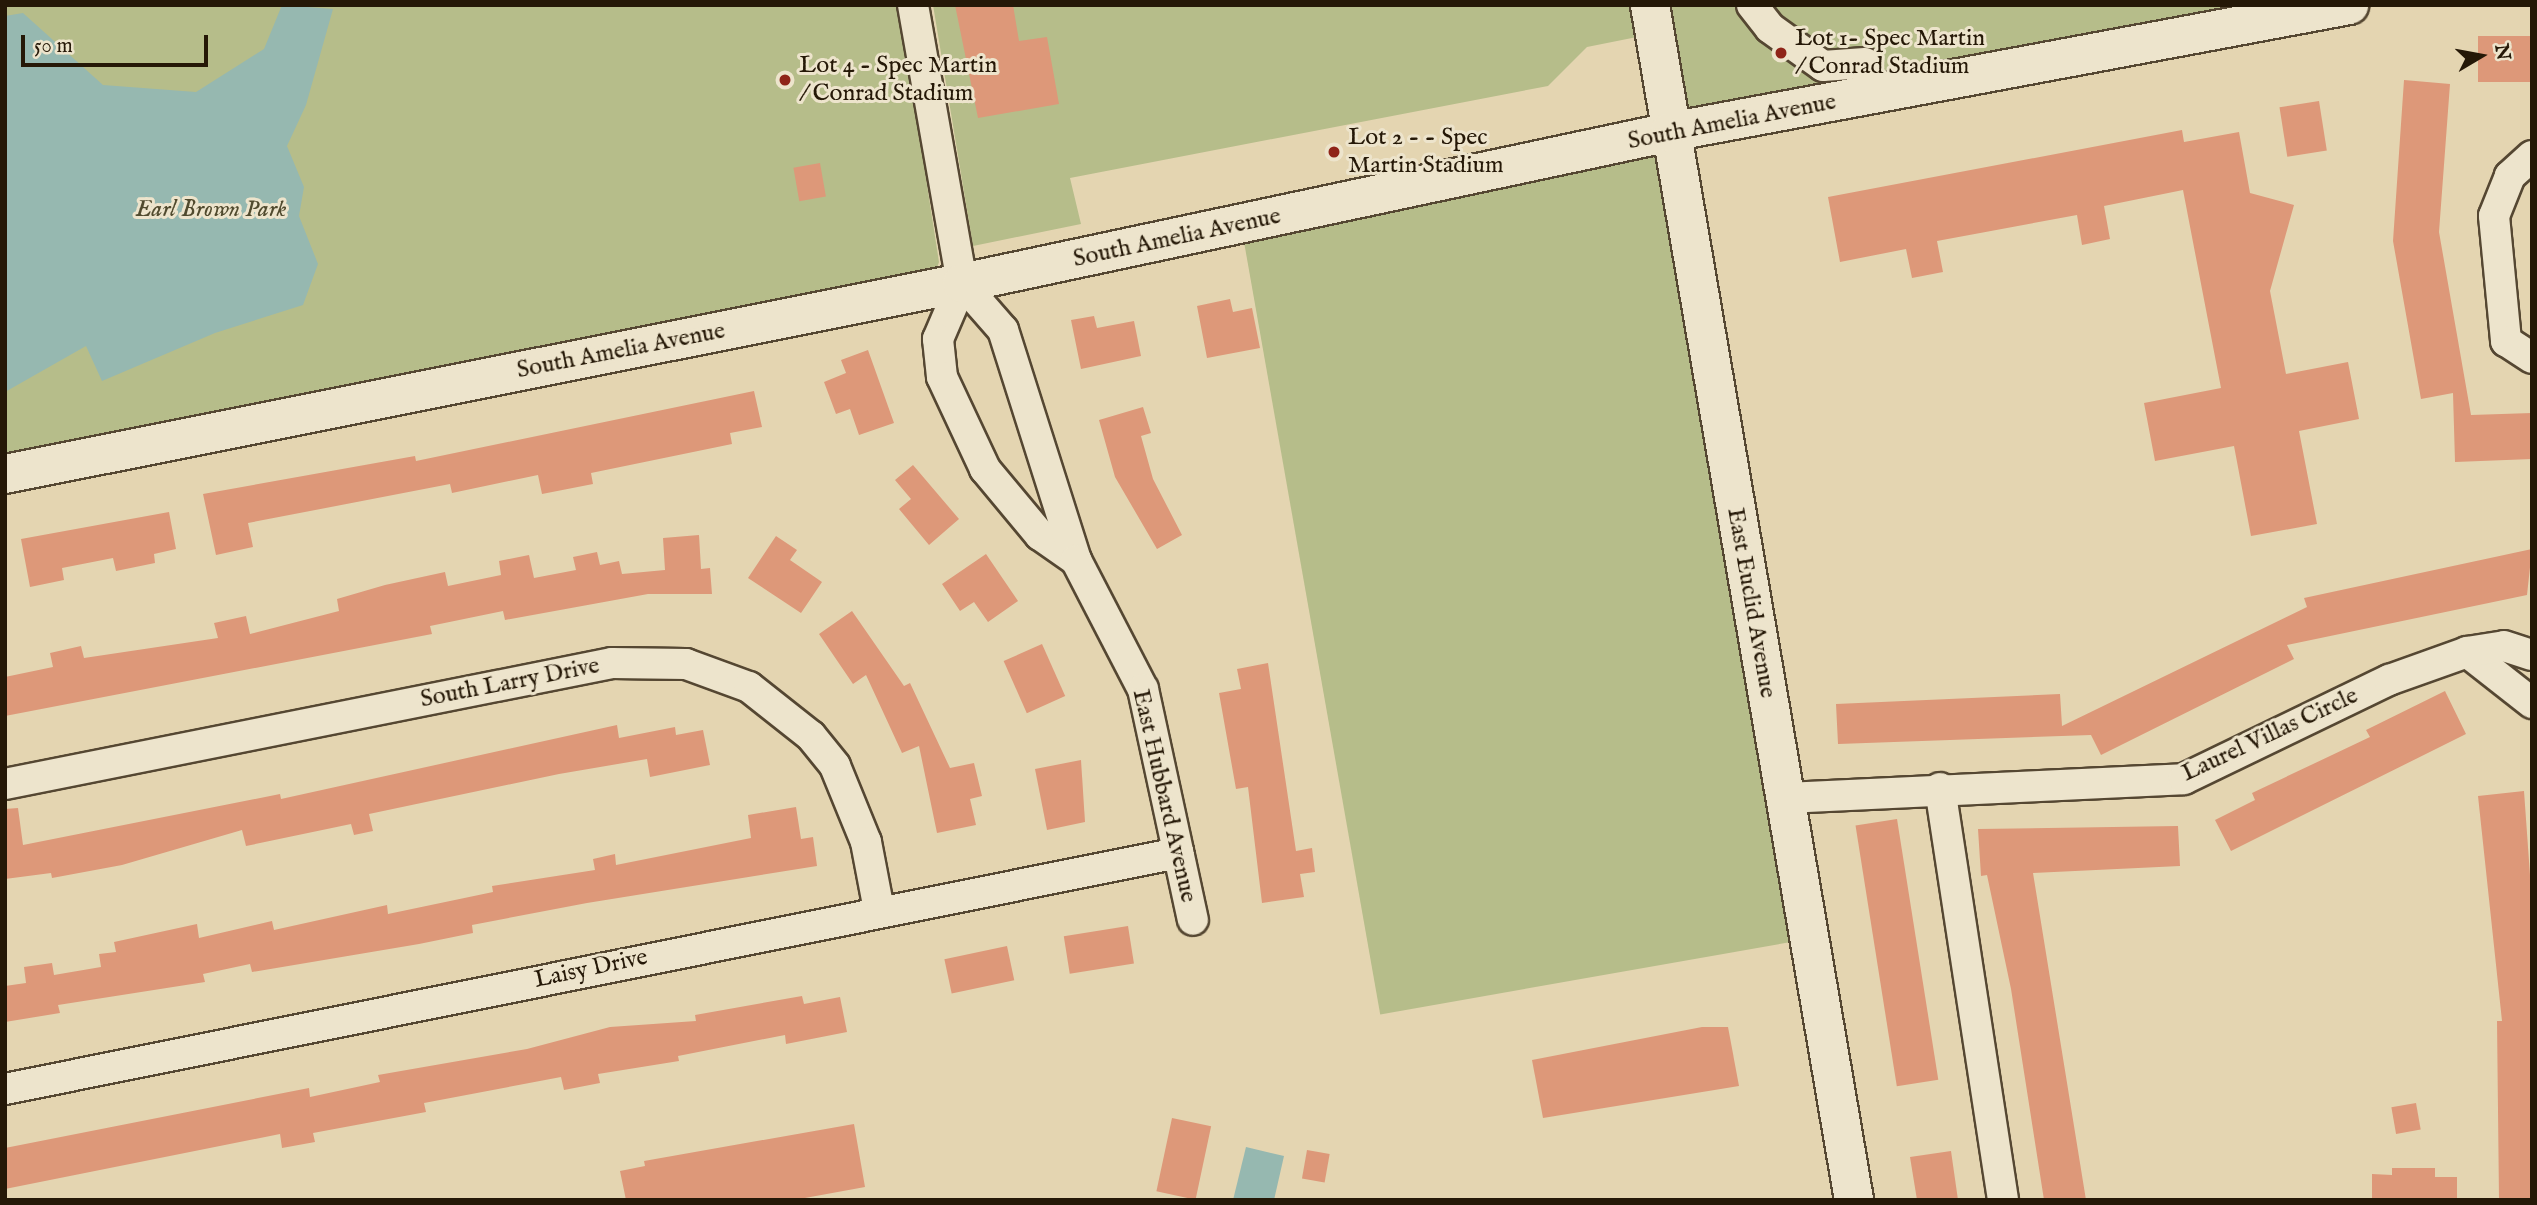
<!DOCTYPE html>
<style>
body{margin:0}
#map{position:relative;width:2537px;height:1205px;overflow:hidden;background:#e4d5b1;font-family:"IM FELL English",serif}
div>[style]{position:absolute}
.green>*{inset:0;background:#b6bd8a;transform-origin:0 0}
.water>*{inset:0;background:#96b8b0}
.building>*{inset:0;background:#dd9879;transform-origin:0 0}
.roads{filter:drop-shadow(2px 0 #554732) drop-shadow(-2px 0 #554732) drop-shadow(0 2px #554732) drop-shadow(0 -2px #554732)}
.street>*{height:30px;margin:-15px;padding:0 15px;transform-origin:15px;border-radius:15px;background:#ede4cc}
.secondary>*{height:38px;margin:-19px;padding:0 19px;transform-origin:19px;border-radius:19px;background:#ede4cc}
.dots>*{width:19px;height:19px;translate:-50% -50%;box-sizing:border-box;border:4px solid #ede4cc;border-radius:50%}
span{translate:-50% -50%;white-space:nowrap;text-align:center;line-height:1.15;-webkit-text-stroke:6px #ede4cc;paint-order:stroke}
.poi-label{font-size:24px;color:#251807}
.left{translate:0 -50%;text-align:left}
.street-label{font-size:24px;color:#251807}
.park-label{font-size:24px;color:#504a2e;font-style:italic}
.frame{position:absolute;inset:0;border:7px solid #251807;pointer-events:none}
.north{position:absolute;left:2446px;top:21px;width:70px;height:70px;-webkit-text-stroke:5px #ede4cc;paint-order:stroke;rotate:80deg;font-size:19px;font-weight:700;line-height:28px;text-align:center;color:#251807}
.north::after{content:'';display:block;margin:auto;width:24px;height:32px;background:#251807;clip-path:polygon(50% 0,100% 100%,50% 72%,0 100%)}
.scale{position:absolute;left:21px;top:35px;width:187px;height:32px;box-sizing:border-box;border:4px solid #251807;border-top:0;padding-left:9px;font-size:21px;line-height:24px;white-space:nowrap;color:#251807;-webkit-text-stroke:5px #ede4cc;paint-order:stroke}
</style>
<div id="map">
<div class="green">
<i style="clip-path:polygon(5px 5px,899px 5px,939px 262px,937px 268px,5px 460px)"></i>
<i style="clip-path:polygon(933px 5px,1632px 5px,1637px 37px,1587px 47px,1548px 86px,1070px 178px,1081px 224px,973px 246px)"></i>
<i style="clip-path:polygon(1665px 5px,2278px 5px,1682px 117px)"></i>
<i style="left:1658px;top:148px;width:805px;height:424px;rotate:80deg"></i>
</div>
<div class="water">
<i style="clip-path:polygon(282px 5px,333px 9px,306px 105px,287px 146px,304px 187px,299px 216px,318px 264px,303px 305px,215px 333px,102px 381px,86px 346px,5px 392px,5px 16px,23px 13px,103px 85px,196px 92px,264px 49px)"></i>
<i style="clip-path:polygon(1246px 1147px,1284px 1156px,1274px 1200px,1233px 1200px)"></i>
</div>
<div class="building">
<i style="clip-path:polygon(955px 5px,1013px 5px,1019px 41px,1047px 37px,1059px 104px,978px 118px)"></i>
<i style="left:2532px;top:36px;width:46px;height:54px;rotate:90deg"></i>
<i style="clip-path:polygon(2404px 80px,2450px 84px,2439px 232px,2471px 415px,2532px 413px,2532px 459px,2455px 462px,2453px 393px,2421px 399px,2393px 241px)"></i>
<i style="left:2319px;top:101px;width:50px;height:40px;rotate:81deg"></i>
<i style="clip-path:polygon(2182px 130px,2184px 142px,2239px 132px,2250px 193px,2294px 205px,2270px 291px,2286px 374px,2348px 362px,2359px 419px,2299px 431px,2317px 524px,2251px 536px,2234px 446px,2155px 461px,2144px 403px,2221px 388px,2183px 190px,2104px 206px,2110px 239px,2082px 245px,2077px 215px,1937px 241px,1943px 272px,1912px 278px,1906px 249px,1840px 262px,1828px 197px)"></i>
<i style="left:820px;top:163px;width:34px;height:27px;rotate:80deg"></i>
<i style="clip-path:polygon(1230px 299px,1233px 312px,1252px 308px,1260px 348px,1207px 358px,1197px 306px)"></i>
<i style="clip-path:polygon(1094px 316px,1097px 328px,1134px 321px,1141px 356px,1081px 369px,1071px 320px)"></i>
<i style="clip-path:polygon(868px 350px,894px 423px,859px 435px,850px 409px,836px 414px,824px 382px,846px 373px,841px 360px)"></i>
<i style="clip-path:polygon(754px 391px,762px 427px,730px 433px,732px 444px,591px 473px,593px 484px,542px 494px,538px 475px,452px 493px,450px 484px,248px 523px,253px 547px,216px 555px,203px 494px,415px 456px,416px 461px)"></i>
<i style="clip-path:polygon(1143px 407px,1151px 433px,1141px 436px,1153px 479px,1182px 535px,1157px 549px,1115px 477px,1099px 420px)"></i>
<i style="clip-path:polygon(913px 465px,959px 519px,929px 545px,899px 509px,911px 499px,895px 480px)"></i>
<i style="clip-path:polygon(169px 512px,176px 549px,154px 554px,155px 563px,116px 571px,113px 558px,62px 568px,64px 580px,30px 587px,21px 539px)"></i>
<i style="clip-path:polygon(699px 535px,701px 569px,710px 568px,712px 594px,648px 594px,505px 620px,503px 611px,430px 626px,432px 634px,5px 716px,5px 677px,53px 667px,50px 653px,81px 646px,84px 658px,218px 638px,214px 623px,246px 616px,250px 634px,339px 611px,337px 599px,385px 585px,445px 572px,448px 586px,501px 575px,499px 561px,529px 555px,534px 578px,576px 570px,573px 557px,597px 552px,600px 565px,619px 561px,622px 574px,665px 570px,663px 538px)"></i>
<i style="clip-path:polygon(776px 536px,797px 550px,790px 560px,822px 582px,801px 613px,748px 578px)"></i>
<i style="clip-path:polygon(2532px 549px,2527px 595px,2287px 645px,2294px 659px,2101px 755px,2091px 735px,1838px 744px,1836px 704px,2060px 694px,2062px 726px,2307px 607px,2304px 598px)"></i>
<i style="clip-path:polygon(986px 554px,1018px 601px,988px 622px,974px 602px,960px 611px,942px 584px)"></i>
<i style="clip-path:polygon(852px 611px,904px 686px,910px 683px,950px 768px,974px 763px,982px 796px,970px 799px,976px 825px,937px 833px,919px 746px,902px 753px,866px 675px,853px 684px,819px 634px)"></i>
<i style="left:1042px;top:644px;width:57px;height:42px;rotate:66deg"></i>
<i style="clip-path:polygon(1268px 663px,1296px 851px,1312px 848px,1315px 872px,1300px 874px,1304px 897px,1262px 903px,1248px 787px,1236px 789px,1219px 693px,1241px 689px,1237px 669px)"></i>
<i style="clip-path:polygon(2445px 691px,2466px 734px,2231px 851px,2215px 820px,2255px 800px,2252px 793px,2370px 737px,2366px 730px)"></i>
<i style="clip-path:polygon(617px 725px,619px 738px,675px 727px,676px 735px,703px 730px,710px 765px,650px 777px,647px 759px,559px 774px,369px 814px,373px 831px,354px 835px,351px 824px,246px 846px,242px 830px,122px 865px,52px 878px,51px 873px,5px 879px,5px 809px,18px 808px,23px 845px,280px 794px,281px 799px)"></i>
<i style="clip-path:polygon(1081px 760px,1085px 822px,1047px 830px,1035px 769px)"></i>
<i style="clip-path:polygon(2524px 791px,2532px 903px,2532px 1200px,2499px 1200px,2497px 1021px,2502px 1021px,2478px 796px)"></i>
<i style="clip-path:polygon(796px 807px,801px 839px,813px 837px,817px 866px,587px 903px,472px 925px,473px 933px,419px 944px,252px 972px,250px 964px,203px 974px,205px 982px,58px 1005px,60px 1013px,5px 1022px,5px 986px,26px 983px,24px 967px,52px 963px,54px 975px,101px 967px,99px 954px,116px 952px,114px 942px,197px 924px,199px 938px,272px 921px,274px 930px,387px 905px,388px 914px,493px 892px,492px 886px,595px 870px,593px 859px,615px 854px,616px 865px,751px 838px,748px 815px)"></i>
<i style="left:1897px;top:819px;width:264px;height:42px;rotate:81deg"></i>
<i style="clip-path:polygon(2178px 826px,2180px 866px,2033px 873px,2086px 1200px,2044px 1200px,2011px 989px,1987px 875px,1981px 876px,1978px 829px)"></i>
<i style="left:1128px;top:926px;width:38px;height:65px;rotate:81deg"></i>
<i style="left:1007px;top:946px;width:35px;height:64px;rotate:78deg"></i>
<i style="clip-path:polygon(802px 996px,804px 1004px,840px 997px,847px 1032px,786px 1044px,785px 1035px,678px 1056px,679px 1061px,598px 1074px,600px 1083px,564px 1090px,561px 1077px,424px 1103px,426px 1112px,313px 1133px,315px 1142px,282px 1148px,280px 1134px,5px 1189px,5px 1148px,309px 1088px,310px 1097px,380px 1082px,378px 1075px,527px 1049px,610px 1027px,696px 1021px,695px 1015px)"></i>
<i style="clip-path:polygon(1702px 1027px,1728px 1027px,1739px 1086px,1543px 1118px,1532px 1060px)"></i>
<i style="left:2416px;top:1103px;width:27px;height:25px;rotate:80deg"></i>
<i style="left:1172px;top:1118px;width:40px;height:75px;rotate:12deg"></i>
<i style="clip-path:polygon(854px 1124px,865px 1187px,794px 1200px,626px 1200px,620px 1171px,645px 1166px,644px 1161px)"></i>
<i style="left:1307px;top:1150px;width:23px;height:29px;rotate:10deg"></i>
<i style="clip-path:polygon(1951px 1151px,1958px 1200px,1917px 1200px,1910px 1157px)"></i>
<i style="clip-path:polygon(2392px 1168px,2435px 1168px,2435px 1177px,2457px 1177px,2457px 1200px,2372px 1200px,2372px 1174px,2392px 1175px)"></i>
</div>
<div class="roads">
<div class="street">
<i style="left:913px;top:5px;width:282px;rotate:80deg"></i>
<i style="left:962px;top:283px;width:61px;rotate:113.2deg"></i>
<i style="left:938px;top:339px;width:38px;rotate:84deg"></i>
<i style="left:942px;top:377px;width:102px;rotate:64.9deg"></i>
<i style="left:985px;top:469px;width:86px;rotate:50.2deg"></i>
<i style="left:1040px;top:535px;width:44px;rotate:34.8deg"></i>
<i style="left:1076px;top:560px;width:241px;rotate:-107.6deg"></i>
<i style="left:1003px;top:330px;width:62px;rotate:-131.1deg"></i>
<i style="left:1752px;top:5px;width:29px;rotate:52deg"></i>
<i style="left:1770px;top:28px;width:65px;rotate:35.6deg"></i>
<i style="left:1823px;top:66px;width:42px;rotate:-4.1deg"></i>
<i style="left:2532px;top:156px;width:30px;rotate:138deg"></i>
<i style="left:2510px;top:176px;width:43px;rotate:111.8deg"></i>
<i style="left:2494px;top:216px;width:126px;rotate:84.5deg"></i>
<i style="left:2506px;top:341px;width:31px;rotate:33deg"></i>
<i style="left:1076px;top:560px;width:145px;rotate:62.6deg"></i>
<i style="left:1143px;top:689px;width:236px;rotate:77.8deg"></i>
<i style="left:2467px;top:652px;width:83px;rotate:38.1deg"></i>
<i style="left:5px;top:784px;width:619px;rotate:-11.27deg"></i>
<i style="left:612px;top:663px;width:74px;rotate:0.8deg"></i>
<i style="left:686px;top:664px;width:67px;rotate:20.1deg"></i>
<i style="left:749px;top:687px;width:79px;rotate:38.3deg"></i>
<i style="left:811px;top:736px;width:38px;rotate:51deg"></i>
<i style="left:835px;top:766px;width:82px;rotate:67.8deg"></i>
<i style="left:866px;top:842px;width:69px;rotate:79.2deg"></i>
<i style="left:1940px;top:788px;width:417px;rotate:81.3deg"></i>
<i style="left:1785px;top:798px;width:399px;rotate:-2.7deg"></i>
<i style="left:2184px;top:779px;width:228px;rotate:-25.8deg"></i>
<i style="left:2389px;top:680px;width:83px;rotate:-19.7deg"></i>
<i style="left:2467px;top:652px;width:37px;rotate:-9deg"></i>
<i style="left:2504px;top:646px;width:29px;rotate:18deg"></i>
<i style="left:5px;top:1089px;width:1197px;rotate:-11.38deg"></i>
</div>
<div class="secondary">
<i style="left:1650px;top:5px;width:1212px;rotate:80.31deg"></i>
<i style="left:5px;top:474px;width:976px;rotate:-11.29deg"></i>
<i style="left:962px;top:283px;width:724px;rotate:-12.04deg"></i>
<i style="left:1670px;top:132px;width:691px;rotate:-10.59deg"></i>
</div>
</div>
<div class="dots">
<i style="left:1781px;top:53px;background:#8f2418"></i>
<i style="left:785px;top:80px;background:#8f2418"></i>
<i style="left:1334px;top:152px;background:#8f2418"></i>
</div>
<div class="poi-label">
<span class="left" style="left:1795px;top:53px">Lot 1- Spec Martin<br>/ Conrad Stadium</span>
<span class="left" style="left:799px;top:80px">Lot 4 - Spec Martin<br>/ Conrad Stadium</span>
<span class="left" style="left:1348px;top:152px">Lot 2 - - Spec<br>Martin Stadium</span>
</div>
<div class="street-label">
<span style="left:1732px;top:122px;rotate:-11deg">South Amelia Avenue</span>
<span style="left:1177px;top:238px;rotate:-12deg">South Amelia Avenue</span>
<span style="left:621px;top:351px;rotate:-11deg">South Amelia Avenue</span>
<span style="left:1751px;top:603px;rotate:80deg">East Euclid Avenue</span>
<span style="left:510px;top:683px;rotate:-11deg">South Larry Drive</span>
<span style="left:2270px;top:735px;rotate:-25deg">Laurel Villas Circle</span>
<span style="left:1164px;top:796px;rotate:77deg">East Hubbard Avenue</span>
<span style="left:591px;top:969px;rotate:-12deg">Laisy Drive</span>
</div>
<div class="park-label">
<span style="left:211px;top:210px">Earl Brown Park</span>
</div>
<div class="frame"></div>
<div class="north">N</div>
<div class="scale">50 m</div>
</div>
